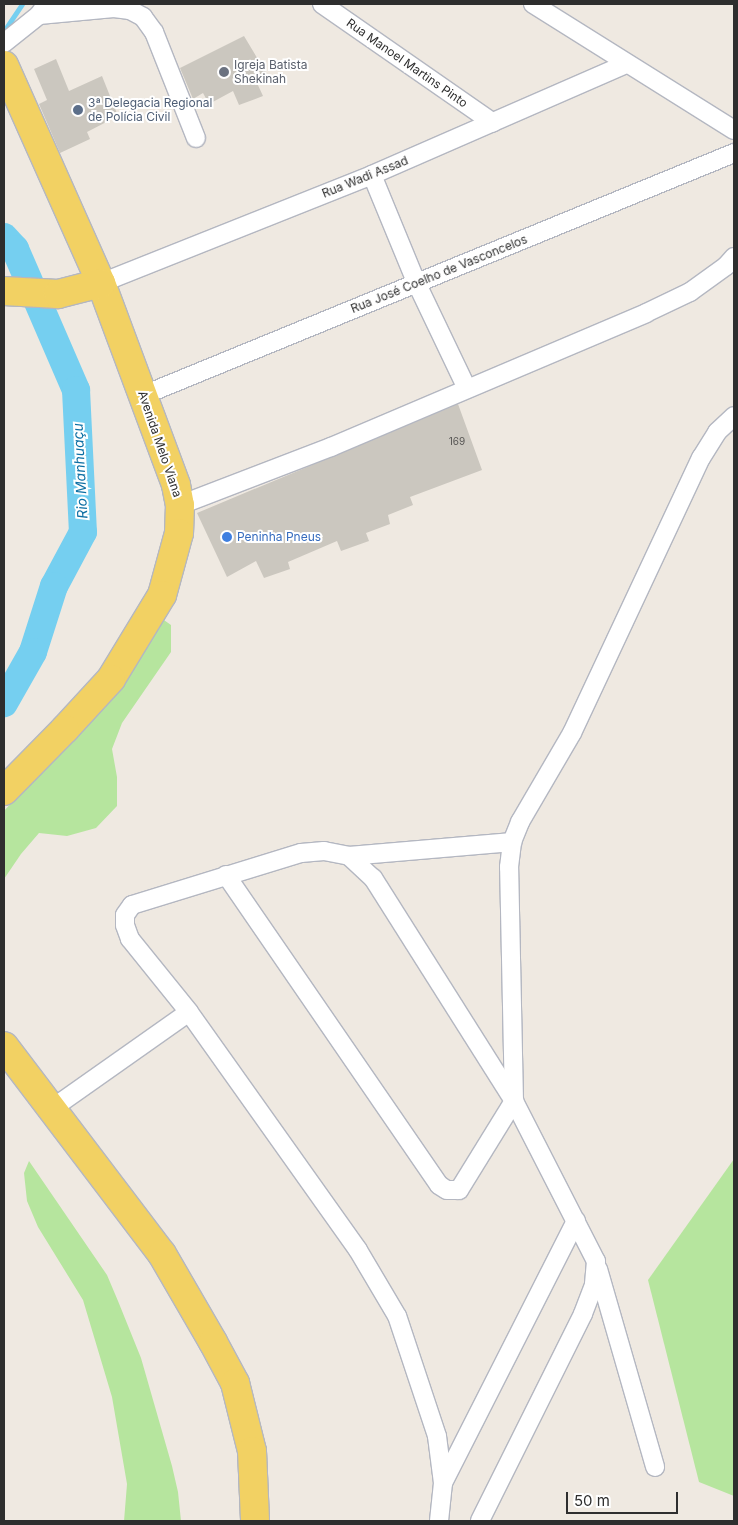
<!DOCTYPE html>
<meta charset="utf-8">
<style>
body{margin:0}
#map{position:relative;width:738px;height:1525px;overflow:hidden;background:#efe9e1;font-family:Inter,sans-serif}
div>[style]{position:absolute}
.green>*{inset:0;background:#b6e59e}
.stream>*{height:4.5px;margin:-2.25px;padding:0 2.25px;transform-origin:2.25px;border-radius:2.25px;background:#75cff0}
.river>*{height:28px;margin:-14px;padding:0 14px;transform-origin:14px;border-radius:14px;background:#75cff0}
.building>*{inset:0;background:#cbc7bf}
.roads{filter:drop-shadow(1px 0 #b4b7c1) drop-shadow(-1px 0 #b4b7c1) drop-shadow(0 1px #b4b7c1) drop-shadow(0 -1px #b4b7c1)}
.street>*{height:18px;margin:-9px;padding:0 9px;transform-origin:9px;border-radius:9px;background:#fff}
.primary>*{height:28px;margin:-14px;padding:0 14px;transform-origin:14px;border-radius:14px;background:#f2d163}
.dots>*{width:14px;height:14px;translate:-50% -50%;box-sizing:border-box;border:2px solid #fff;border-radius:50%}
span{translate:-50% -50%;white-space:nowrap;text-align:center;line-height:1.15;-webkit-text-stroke:4px #fff;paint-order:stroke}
.number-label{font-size:10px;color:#555452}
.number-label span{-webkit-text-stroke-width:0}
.street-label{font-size:12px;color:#2e2e2e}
.worship-label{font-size:12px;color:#5b616d}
.left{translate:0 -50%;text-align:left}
.service-label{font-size:12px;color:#4e5e75}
.shop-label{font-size:12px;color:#366cbe}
.water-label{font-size:14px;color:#0d6fa3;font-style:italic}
.frame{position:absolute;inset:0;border:5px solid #2e2e2e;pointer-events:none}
.scale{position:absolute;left:566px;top:1492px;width:112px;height:22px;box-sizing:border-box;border:2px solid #2e2e2e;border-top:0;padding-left:6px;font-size:15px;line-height:18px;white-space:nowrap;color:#2e2e2e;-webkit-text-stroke:4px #fff;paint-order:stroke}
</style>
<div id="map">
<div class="green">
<i style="clip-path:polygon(161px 618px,171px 625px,171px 652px,122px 723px,112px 749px,117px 777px,117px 806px,96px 828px,67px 836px,39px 833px,21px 854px,4px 879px,4px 811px,25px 788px)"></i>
<i style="clip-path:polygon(734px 1159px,734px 1496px,699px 1482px,648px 1280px)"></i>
<i style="clip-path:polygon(29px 1161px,107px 1275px,118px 1301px,141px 1358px,172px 1466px,178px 1492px,181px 1521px,124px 1521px,127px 1484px,112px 1397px,83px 1300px,38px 1227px,27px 1201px,24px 1173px)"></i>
</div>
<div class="stream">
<i style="left:4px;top:31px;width:32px;rotate:-56deg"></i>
</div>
<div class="river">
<i style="left:4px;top:237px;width:16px;rotate:47deg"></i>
<i style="left:15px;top:249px;width:154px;rotate:66.6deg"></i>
<i style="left:76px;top:390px;width:142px;rotate:87.2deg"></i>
<i style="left:83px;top:532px;width:61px;rotate:118.2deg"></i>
<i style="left:54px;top:586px;width:69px;rotate:107.7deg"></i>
<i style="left:33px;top:652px;width:59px;rotate:119.6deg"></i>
</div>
<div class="building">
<i style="clip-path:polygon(244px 36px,268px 76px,257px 83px,263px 96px,239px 105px,233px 91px,209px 104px,203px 93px,193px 99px,180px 68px)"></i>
<i style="clip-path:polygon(56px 59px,69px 91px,102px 76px,118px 116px,87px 132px,90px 139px,60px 153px,39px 104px,47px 100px,34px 69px)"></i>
<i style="clip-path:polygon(458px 404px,482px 470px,410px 497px,413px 505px,388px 515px,390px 524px,366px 533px,369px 541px,341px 551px,337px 541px,288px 562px,290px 569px,264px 578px,256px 561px,227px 577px,197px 513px)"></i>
</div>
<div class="roads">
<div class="street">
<i style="left:322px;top:4px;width:208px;rotate:34.8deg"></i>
<i style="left:533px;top:4px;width:237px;rotate:32.1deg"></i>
<i style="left:39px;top:15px;width:75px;rotate:-5.3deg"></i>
<i style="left:114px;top:8px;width:16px;rotate:7deg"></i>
<i style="left:130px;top:10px;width:15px;rotate:28deg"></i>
<i style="left:143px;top:17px;width:19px;rotate:54deg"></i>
<i style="left:154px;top:32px;width:114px;rotate:68.4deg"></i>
<i style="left:4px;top:43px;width:45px;rotate:-38.7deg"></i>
<i style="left:39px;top:15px;width:11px;rotate:-56deg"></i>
<i style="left:372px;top:175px;width:118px;rotate:67.6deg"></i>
<i style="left:417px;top:284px;width:116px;rotate:64.5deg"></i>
<i style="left:101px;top:283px;width:292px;rotate:-21.7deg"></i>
<i style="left:372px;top:175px;width:277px;rotate:-23.6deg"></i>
<i style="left:144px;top:395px;width:638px;rotate:-22.3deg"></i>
<i style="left:180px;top:505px;width:162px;rotate:-21deg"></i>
<i style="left:331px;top:447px;width:342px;rotate:-23deg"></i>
<i style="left:646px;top:313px;width:49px;rotate:-25.5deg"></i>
<i style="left:690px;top:292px;width:44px;rotate:-35.8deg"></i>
<i style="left:726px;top:266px;width:12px;rotate:-48deg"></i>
<i style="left:349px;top:856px;width:164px;rotate:-4.9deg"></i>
<i style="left:226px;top:875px;width:376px;rotate:55.5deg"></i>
<i style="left:439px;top:1185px;width:9px;rotate:32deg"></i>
<i style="left:447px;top:1190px;width:12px"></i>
<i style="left:459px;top:1190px;width:105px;rotate:-58.3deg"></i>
<i style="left:514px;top:1101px;width:234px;rotate:-91.2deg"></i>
<i style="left:509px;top:867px;width:25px;rotate:-83deg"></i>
<i style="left:512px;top:842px;width:22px;rotate:-68deg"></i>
<i style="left:520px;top:822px;width:103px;rotate:-59.7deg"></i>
<i style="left:572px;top:733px;width:304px;rotate:-64.9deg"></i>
<i style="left:701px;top:458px;width:31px;rotate:-58deg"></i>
<i style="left:717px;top:432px;width:23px;rotate:-43deg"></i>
<i style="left:53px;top:1108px;width:166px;rotate:-35.2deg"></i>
<i style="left:598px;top:1269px;width:206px;rotate:73.9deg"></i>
<i style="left:443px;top:1483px;width:294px;rotate:-63.1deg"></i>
<i style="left:439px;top:1521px;width:38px;rotate:-84deg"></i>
<i style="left:443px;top:1483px;width:47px;rotate:-97.3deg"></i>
<i style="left:437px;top:1436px;width:126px;rotate:-108.4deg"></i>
<i style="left:397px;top:1316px;width:77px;rotate:-120.6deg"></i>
<i style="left:358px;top:1250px;width:292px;rotate:-125.4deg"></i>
<i style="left:189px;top:1012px;width:94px;rotate:-128.9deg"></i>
<i style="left:130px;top:939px;width:15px;rotate:-110deg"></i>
<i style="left:125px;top:925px;width:10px;rotate:-90deg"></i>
<i style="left:125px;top:915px;width:12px;rotate:-55deg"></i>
<i style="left:132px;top:905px;width:177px;rotate:-17.1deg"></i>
<i style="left:301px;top:853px;width:23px;rotate:-5deg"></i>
<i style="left:324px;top:851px;width:25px;rotate:11deg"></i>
<i style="left:349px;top:856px;width:33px;rotate:43deg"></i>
<i style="left:373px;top:878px;width:264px;rotate:57.7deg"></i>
<i style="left:514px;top:1101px;width:180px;rotate:62.9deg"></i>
<i style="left:596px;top:1261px;width:24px;rotate:95deg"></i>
<i style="left:594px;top:1285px;width:31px;rotate:111deg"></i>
<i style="left:583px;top:1314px;width:231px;rotate:116.5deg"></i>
</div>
<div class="primary">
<i style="left:4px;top:65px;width:239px;rotate:66deg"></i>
<i style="left:101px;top:283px;width:215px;rotate:69.6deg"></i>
<i style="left:176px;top:485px;width:20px;rotate:79deg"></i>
<i style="left:180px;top:505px;width:28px;rotate:92deg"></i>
<i style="left:179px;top:533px;width:64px;rotate:105.3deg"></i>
<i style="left:162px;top:595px;width:98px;rotate:121.3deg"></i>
<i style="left:111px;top:679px;width:68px;rotate:132.6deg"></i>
<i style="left:65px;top:729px;width:87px;rotate:134.5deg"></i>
<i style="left:4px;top:291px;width:54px;rotate:3.2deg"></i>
<i style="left:58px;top:294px;width:44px;rotate:-14.3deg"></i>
<i style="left:4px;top:1046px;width:261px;rotate:52.8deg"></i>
<i style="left:162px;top:1254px;width:102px;rotate:59.9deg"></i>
<i style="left:213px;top:1342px;width:47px;rotate:61.8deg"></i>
<i style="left:235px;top:1383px;width:70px;rotate:76deg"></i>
<i style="left:252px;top:1451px;width:70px;rotate:87.5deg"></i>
</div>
</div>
<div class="dots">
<i style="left:224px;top:72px;background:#6b7280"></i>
<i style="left:78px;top:110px;background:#5c6f8a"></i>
<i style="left:227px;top:537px;background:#3f7fe0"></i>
</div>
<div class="number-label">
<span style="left:457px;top:442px">169</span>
</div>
<div class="street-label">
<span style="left:407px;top:63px;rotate:35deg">Rua Manoel Martins Pinto</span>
<span style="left:365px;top:177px;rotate:-22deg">Rua Wadi Assad</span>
<span style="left:439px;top:274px;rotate:-22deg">Rua José Coelho de Vasconcelos</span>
<span style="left:160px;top:444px;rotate:71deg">Avenida Melo Viana</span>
</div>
<div class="worship-label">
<span class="left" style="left:234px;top:72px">Igreja Batista<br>Shekinah</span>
</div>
<div class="service-label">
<span class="left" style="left:88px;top:110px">3ª Delegacia Regional<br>de Polícia Civil</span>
</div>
<div class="shop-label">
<span class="left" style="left:237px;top:537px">Peninha Pneus</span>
</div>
<div class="water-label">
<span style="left:80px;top:471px;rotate:-93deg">Rio Manhuaçu</span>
</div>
<div class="frame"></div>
<div class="scale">50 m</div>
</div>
